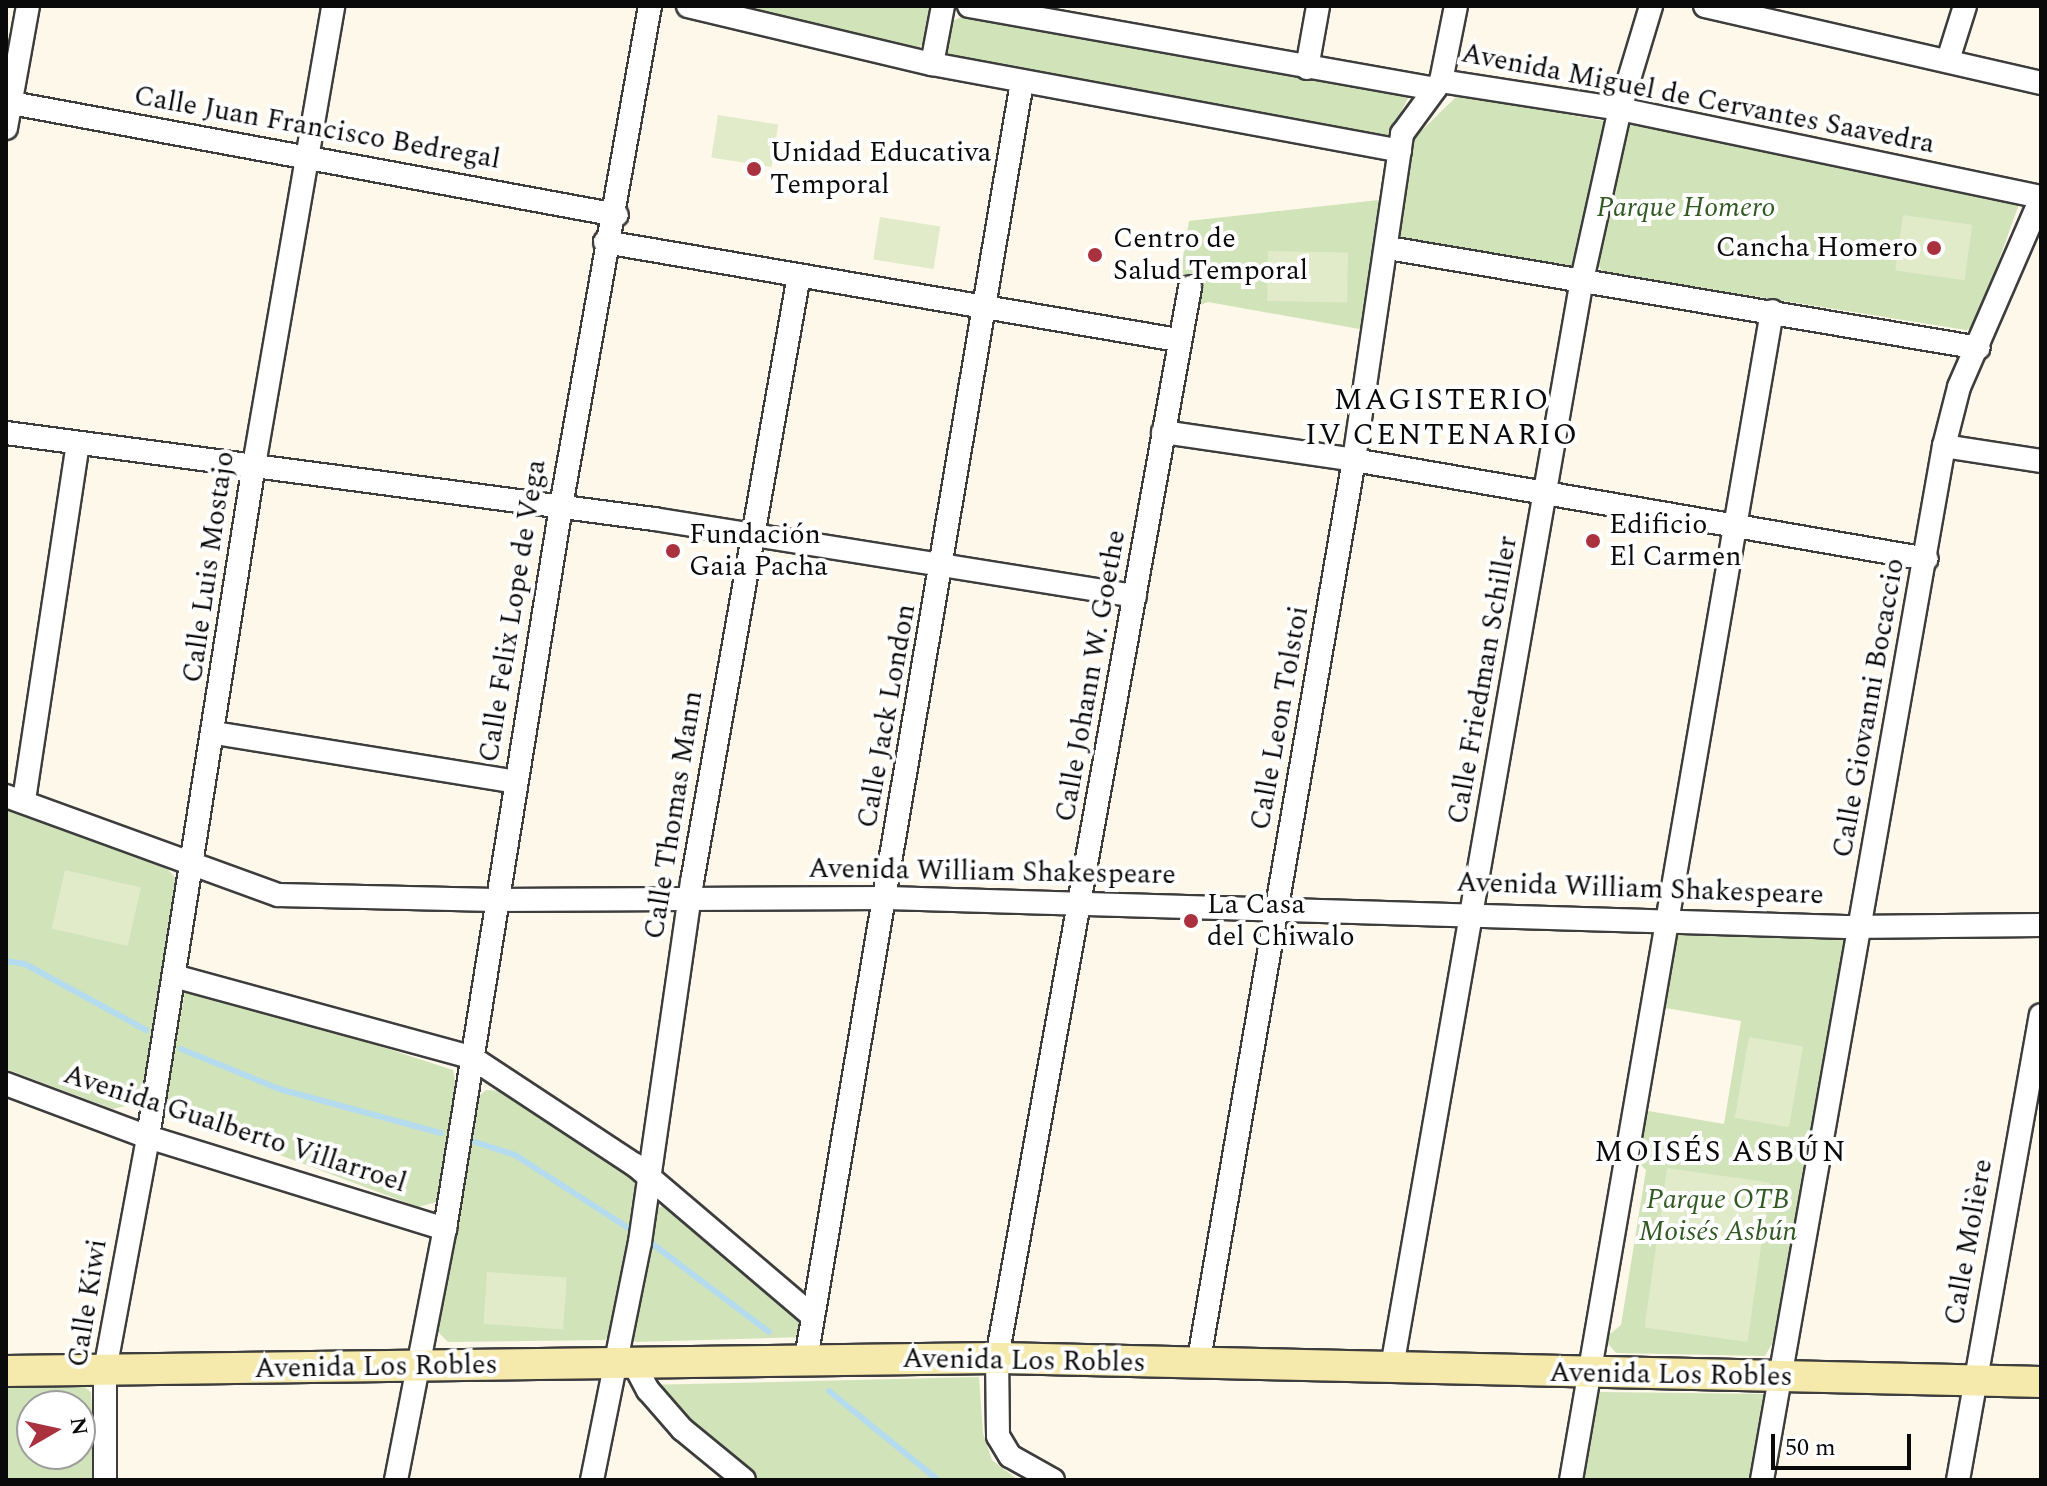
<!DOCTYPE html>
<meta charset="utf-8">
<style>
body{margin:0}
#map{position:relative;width:2047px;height:1486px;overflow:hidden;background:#fdf8ea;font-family:Spectral,serif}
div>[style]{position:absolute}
.green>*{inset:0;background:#d1e3b8}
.pitch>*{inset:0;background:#e1ebc9;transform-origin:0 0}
.stream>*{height:6px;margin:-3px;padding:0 3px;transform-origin:3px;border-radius:3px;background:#b4dcee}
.roads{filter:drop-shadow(2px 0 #3d3d3d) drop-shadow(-2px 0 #3d3d3d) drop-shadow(0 2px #3d3d3d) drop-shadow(0 -2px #3d3d3d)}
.minor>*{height:22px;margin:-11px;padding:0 11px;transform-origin:11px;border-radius:11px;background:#fff}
.secondary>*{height:30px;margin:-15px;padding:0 15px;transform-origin:15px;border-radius:15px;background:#f6e9ac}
.dots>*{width:22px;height:22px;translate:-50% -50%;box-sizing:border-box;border:4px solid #fff;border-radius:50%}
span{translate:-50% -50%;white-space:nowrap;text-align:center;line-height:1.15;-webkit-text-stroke:8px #fff;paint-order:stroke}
.street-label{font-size:28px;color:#0a0a0a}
.poi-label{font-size:28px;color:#0a0a0a}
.left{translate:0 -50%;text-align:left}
.right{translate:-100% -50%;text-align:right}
.park-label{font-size:28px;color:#315a23;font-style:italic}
.neighbourhood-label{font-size:30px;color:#0a0a0a;letter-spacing:2px}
.frame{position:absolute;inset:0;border:8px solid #0a0a0a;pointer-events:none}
.north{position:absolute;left:16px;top:1390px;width:80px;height:80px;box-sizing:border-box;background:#fff;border:2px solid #9d9d9d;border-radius:50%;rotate:81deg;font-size:22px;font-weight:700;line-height:32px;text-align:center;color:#0a0a0a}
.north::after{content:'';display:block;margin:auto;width:28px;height:36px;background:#aa323f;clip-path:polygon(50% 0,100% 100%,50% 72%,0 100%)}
.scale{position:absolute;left:1771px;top:1434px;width:140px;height:36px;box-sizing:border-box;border:4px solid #0a0a0a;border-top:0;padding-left:10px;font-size:24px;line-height:28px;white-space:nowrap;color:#0a0a0a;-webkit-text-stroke:6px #fff;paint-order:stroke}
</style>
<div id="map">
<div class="green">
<i style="clip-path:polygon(711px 6px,930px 6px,932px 19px,926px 41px,917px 49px)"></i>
<i style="clip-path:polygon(965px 15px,1410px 94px,1387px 140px,952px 62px,945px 50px,951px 22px)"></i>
<i style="clip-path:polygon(1458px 95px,1604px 121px,1577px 262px,1568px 268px,1405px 242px,1399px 235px,1411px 141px)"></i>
<i style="clip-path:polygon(1630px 120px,2019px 204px,1975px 327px,1966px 330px,1603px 272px,1596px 262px,1624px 122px)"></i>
<i style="clip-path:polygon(1388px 199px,1365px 330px,1208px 302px,1197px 306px,1191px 326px,1172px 323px,1189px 221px)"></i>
<i style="clip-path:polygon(6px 809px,166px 868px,174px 876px,179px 888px,147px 1082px,133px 1104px,113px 1109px,6px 1069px)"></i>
<i style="clip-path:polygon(1681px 930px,1836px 935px,1844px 940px,1776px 1337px,1765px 1356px,1616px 1353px,1604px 1339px,1621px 1325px,1646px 1170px,1635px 1159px,1643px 1110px,1724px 1124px,1741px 1021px,1660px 1007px,1672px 936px)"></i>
<i style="clip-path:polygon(191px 985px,453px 1070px,456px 1086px,437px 1202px,418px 1207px,171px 1114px,166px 1102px,185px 991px)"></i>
<i style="clip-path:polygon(486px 1090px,501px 1091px,629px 1170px,638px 1184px,634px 1233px,613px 1331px,605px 1340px,448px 1342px,438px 1332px,478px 1097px)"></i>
<i style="clip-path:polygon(663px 1206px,808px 1325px,805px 1337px,636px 1342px,630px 1337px,653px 1210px)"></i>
<i style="clip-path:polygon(979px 1377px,983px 1433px,992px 1460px,1018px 1480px,749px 1480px,645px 1385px)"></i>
<i style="clip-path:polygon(evenodd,6px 1384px,82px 1385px,91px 1392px,96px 1480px,6px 1480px,6px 1384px,32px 1406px,80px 1406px,80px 1454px,32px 1454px,32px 1406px)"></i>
<i style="clip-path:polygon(1600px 1392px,1766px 1394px,1755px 1480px,1580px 1480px,1594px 1397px)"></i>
</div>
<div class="pitch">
<i style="left:718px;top:115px;width:61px;height:43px;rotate:9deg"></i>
<i style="left:1903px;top:215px;width:70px;height:56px;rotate:8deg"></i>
<i style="left:880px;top:217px;width:61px;height:43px;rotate:9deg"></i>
<i style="left:1268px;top:251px;width:80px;height:50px;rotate:1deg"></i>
<i style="left:65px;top:870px;width:78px;height:60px;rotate:13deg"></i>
<i style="left:1749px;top:1037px;width:55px;height:82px;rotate:10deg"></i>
<i style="left:1667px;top:1168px;width:104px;height:161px;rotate:8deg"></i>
<i style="left:487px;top:1272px;width:80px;height:52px;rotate:4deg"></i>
</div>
<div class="stream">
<i style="left:6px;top:961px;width:19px;rotate:9deg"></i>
<i style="left:25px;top:964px;width:138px;rotate:28.6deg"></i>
<i style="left:181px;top:1049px;width:106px;rotate:22.2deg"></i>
<i style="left:279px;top:1089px;width:168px;rotate:15.2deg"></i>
<i style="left:475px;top:1142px;width:42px;rotate:18deg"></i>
<i style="left:515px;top:1155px;width:137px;rotate:32.8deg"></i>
<i style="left:650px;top:1242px;width:149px;rotate:37.1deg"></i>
<i style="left:829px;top:1391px;width:141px;rotate:39.2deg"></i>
</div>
<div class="roads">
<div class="minor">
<i style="left:688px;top:6px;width:251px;rotate:13.4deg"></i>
<i style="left:932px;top:64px;width:476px;rotate:10.5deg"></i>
<i style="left:969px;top:6px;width:473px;rotate:10.1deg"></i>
<i style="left:1705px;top:6px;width:345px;rotate:12.9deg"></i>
<i style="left:1948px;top:60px;width:57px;rotate:-72.5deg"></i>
<i style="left:932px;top:64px;width:59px;rotate:-79.3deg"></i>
<i style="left:1307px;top:68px;width:63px;rotate:-79.9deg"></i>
<i style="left:1441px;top:81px;width:181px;rotate:8.9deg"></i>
<i style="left:1620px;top:109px;width:430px;rotate:11.8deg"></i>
<i style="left:6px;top:102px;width:621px;rotate:10.48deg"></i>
<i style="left:6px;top:128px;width:124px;rotate:-79.8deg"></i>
<i style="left:605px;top:242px;width:581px;rotate:9.71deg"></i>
<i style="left:1388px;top:248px;width:599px;rotate:9.6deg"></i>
<i style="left:1163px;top:432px;width:193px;rotate:8.3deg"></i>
<i style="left:1354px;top:460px;width:581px;rotate:9.8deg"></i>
<i style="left:6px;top:433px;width:654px;rotate:7.56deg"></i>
<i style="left:654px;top:519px;width:487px;rotate:9.1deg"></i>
<i style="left:1944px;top:446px;width:98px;rotate:8.8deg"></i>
<i style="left:215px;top:733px;width:305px;rotate:9.2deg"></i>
<i style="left:6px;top:796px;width:289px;rotate:20deg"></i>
<i style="left:278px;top:895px;width:217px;rotate:1.3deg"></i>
<i style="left:495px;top:900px;width:392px;rotate:-0.3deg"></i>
<i style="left:887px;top:898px;width:959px;rotate:1.73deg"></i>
<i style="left:1846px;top:927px;width:195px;rotate:-0.6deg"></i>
<i style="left:24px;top:800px;width:360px;rotate:-81.4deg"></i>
<i style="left:174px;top:976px;width:308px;rotate:15.3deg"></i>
<i style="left:471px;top:1057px;width:196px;rotate:33.4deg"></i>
<i style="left:635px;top:1165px;width:231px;rotate:40.4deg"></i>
<i style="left:6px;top:1084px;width:152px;rotate:20.5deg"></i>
<i style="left:148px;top:1137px;width:311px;rotate:17.2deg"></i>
<i style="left:806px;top:1359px;width:1295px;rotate:-80.4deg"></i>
<i style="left:634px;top:1364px;width:30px;rotate:62deg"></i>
<i style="left:648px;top:1390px;width:52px;rotate:48.9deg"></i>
<i style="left:682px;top:1429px;width:80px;rotate:39.4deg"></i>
<i style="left:1198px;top:1365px;width:918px;rotate:-80.22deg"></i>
<i style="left:1354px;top:460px;width:330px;rotate:-81.6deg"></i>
<i style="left:1402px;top:134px;width:66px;rotate:-53.7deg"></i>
<i style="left:1441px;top:81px;width:76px;rotate:-78.7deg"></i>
<i style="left:1392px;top:1367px;width:1103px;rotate:-80.09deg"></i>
<i style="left:1582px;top:280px;width:175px;rotate:-77.5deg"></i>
<i style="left:1620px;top:109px;width:108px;rotate:-73.2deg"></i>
<i style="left:105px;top:1480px;width:110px;rotate:-90deg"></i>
<i style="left:105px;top:1370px;width:237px;rotate:-79.5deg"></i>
<i style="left:148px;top:1137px;width:680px;rotate:-81.04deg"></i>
<i style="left:254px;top:465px;width:466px;rotate:-80.2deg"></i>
<i style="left:396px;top:1480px;width:256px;rotate:-79deg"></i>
<i style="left:445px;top:1229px;width:732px;rotate:-80.88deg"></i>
<i style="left:561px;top:506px;width:508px;rotate:-79.91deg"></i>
<i style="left:592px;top:1480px;width:243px;rotate:-78.6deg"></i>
<i style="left:640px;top:1242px;width:364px;rotate:-81.8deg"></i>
<i style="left:692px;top:882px;width:616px;rotate:-80deg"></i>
<i style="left:1053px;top:1480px;width:49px;rotate:-150.8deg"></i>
<i style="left:1010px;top:1456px;width:23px;rotate:-121deg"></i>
<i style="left:998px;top:1436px;width:78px;rotate:-90.7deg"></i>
<i style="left:997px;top:1358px;width:1088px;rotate:-79.78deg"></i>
<i style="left:1571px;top:1480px;width:1186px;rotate:-80.24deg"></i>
<i style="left:1762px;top:1480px;width:1050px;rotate:-80.02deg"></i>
<i style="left:1944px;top:446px;width:61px;rotate:-75.7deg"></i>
<i style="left:1959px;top:387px;width:206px;rotate:-66.5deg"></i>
<i style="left:1958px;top:1480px;width:472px;rotate:-79.9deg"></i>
</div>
<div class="secondary">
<i style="left:6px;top:1371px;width:991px;rotate:-0.75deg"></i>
<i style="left:997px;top:1358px;width:1044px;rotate:1.32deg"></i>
</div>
</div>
<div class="dots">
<i style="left:754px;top:169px;background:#aa323f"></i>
<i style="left:1934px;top:248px;background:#aa323f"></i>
<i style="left:1095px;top:255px;background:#aa323f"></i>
<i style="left:1593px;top:541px;background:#aa323f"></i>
<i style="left:673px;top:551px;background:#aa323f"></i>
<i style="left:1191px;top:921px;background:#aa323f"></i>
</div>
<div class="street-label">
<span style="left:1698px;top:99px;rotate:11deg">Avenida Miguel de Cervantes Saavedra</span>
<span style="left:317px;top:128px;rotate:10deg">Calle Juan Francisco Bedregal</span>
<span style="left:209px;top:567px;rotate:-82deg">Calle Luis Mostajo</span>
<span style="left:513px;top:611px;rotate:-81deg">Calle Felix Lope de Vega</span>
<span style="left:1091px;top:676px;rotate:-80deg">Calle Johann W. Goethe</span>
<span style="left:1483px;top:680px;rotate:-80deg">Calle Friedman Schiller</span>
<span style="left:1869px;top:708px;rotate:-80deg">Calle Giovanni Bocaccio</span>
<span style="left:887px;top:716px;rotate:-80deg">Calle Jack London</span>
<span style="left:1280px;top:718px;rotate:-80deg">Calle Leon Tolstoi</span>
<span style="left:674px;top:815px;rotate:-81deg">Calle Thomas Mann</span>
<span style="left:992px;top:872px;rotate:1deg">Avenida William Shakespeare</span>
<span style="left:1640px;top:889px;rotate:2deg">Avenida William Shakespeare</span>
<span style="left:235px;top:1129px;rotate:18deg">Avenida Gualberto Villarroel</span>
<span style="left:1969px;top:1242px;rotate:-80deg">Calle Molière</span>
<span style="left:88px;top:1303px;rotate:-81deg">Calle Kiwi</span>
<span style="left:1024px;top:1361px;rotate:1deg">Avenida Los Robles</span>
<span style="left:376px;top:1367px;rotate:-1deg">Avenida Los Robles</span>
<span style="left:1671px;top:1375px;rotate:1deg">Avenida Los Robles</span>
</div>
<div class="poi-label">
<span class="left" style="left:770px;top:169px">Unidad Educativa<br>Temporal</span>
<span class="left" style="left:1113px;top:255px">Centro de<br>Salud Temporal</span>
<span class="right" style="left:1918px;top:248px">Cancha Homero</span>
<span class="left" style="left:1609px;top:541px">Edificio<br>El Carmen</span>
<span class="left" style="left:689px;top:551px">Fundación<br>Gaia Pacha</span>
<span class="left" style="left:1207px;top:921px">La Casa<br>del Chiwalo</span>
</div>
<div class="park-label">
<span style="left:1686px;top:208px">Parque Homero</span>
<span style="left:1718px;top:1216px">Parque OTB<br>Moisés Asbún</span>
</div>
<div class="neighbourhood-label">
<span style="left:1442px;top:417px">MAGISTERIO<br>IV CENTENARIO</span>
<span style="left:1721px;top:1152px">MOISÉS ASBÚN</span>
</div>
<div class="frame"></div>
<div class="north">N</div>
<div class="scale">50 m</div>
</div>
